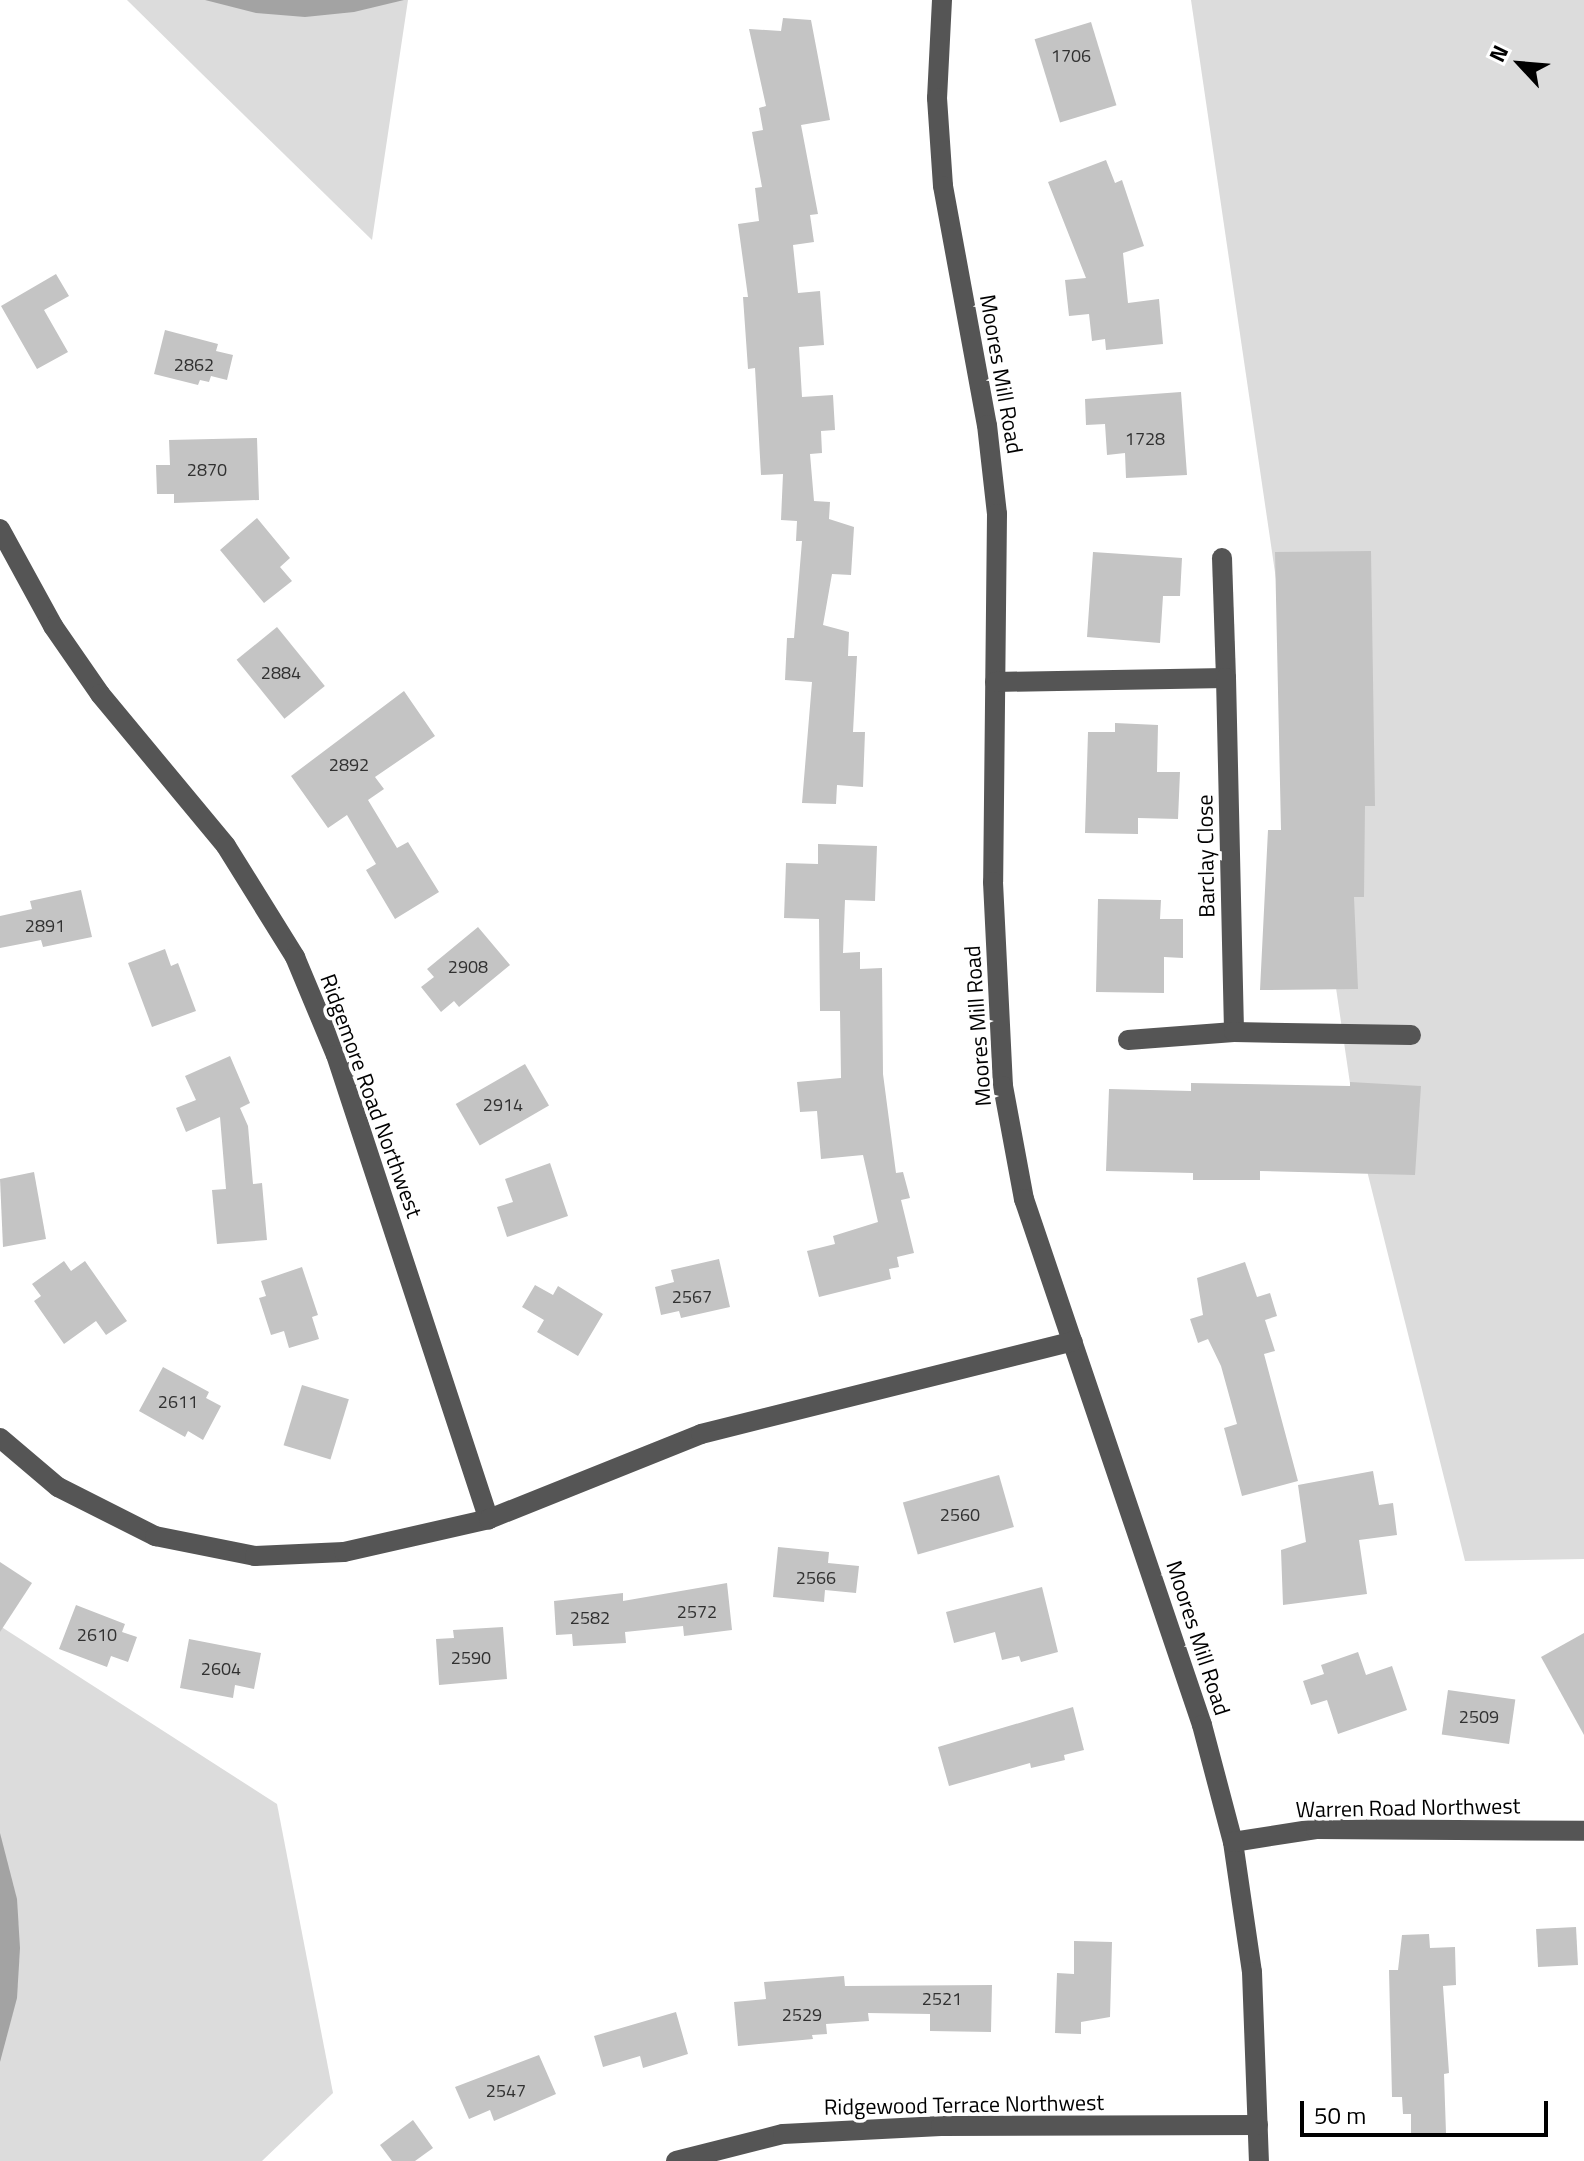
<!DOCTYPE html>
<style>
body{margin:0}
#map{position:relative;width:1584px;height:2161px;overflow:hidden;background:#fff;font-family:"Titillium Web",sans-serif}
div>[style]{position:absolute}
.green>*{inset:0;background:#dcdcdc}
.water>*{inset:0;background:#a3a3a3}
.building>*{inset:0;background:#c4c4c4;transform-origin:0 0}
.minor>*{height:20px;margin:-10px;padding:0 10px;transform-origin:10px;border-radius:10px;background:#555}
span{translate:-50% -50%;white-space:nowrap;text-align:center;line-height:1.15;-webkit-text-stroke:7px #fff;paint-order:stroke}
.number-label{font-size:18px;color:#313131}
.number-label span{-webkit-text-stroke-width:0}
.street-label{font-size:22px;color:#000}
.north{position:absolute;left:1480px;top:24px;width:80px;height:80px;-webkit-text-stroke:6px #fff;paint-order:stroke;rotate:296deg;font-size:22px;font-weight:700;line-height:32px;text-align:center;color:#000}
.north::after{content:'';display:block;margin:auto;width:28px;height:36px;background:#000;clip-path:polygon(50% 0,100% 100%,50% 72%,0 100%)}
.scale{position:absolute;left:1300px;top:2101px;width:248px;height:36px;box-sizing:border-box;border:4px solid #000;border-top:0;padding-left:10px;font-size:24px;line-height:28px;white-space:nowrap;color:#000;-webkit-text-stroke:6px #fff;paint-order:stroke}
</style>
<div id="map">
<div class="green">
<i style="clip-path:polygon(127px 0,408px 0,372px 240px,198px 70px)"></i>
<i style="clip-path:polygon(1191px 0,1584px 0,1584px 1559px,1465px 1561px,1357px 1131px)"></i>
<i style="clip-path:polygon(0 1626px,277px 1804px,333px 2093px,262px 2161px,0 2161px)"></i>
</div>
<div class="water">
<i style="clip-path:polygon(205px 0,404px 0,354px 12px,305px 17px,256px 13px)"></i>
<i style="clip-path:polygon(0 1833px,17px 1899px,20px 1948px,17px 1998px,0 2062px)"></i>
</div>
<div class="building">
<i style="clip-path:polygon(783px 18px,811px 20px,830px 120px,801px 125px,818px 214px,810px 215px,814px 242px,793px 245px,798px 293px,820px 291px,824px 345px,799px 347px,802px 397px,833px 395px,835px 430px,821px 431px,822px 453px,810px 454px,814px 501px,830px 502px,829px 519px,854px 527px,851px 575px,832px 574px,823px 625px,849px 632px,848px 656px,857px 656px,853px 732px,865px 732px,863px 787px,837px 785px,836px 804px,802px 803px,812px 682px,785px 680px,787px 638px,794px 638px,802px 541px,796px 541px,797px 521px,781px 520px,783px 474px,761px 475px,755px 368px,748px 369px,743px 297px,748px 297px,738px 224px,759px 221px,755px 188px,762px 187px,752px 132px,763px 130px,759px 108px,766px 106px,749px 29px,781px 31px)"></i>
<i style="left:1091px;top:22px;width:87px;height:59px;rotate:73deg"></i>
<i style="clip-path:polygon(1106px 160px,1115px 183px,1122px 180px,1144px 246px,1123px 253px,1128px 303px,1159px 299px,1163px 344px,1106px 350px,1105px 339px,1092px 341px,1089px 314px,1069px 316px,1065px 280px,1086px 278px,1048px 182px)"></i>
<i style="clip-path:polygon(56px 274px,69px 296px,44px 310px,68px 352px,37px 369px,1px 306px)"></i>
<i style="clip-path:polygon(165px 330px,218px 344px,216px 351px,233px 355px,227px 380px,211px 376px,209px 382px,200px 380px,198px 385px,154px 374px)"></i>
<i style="clip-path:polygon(1181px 392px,1187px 475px,1126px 478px,1125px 453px,1107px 455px,1105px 424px,1086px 425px,1085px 399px)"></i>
<i style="clip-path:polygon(257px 438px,259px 500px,174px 503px,174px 494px,157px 494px,156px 465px,170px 465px,169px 440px)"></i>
<i style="clip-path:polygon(257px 518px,290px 558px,280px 567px,292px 581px,264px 603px,220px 550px)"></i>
<i style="clip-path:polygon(1371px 551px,1375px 806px,1365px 806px,1364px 897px,1354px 897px,1358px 989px,1260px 990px,1268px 830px,1281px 830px,1275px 552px)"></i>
<i style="clip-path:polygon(1093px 552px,1182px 558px,1180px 596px,1163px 596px,1160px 643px,1087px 637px)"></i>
<i style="left:277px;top:627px;width:76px;height:52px;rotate:51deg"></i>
<i style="clip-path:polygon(404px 691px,435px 736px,375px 777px,384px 789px,368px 800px,397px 848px,408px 842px,439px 892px,395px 919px,366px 870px,376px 864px,347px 815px,328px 828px,291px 776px)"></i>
<i style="clip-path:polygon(1115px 723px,1158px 725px,1157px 772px,1180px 772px,1178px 819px,1138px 818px,1138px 834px,1085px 833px,1088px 732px,1115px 732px)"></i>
<i style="clip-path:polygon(818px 844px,877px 846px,875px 901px,845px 900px,843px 953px,860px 952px,860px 969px,882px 968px,883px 1074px,896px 1173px,903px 1172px,910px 1198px,901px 1200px,914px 1253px,897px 1257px,899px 1267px,889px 1269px,891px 1279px,819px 1297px,807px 1251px,835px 1244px,833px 1236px,878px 1222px,863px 1155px,821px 1159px,817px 1111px,800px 1112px,797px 1082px,841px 1078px,840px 1011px,820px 1011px,819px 919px,784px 918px,786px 863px,818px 864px)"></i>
<i style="clip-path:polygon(81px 890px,92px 937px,43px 947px,41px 940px,0 948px,0 916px,32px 909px,30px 901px)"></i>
<i style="clip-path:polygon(1098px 899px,1161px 900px,1160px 919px,1183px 919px,1183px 958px,1164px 957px,1164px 993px,1096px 992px)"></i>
<i style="clip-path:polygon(478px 927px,510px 965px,459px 1007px,454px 1001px,441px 1012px,421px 987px,434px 977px,427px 969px)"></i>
<i style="clip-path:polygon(165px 949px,171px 966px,178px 963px,196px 1011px,152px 1027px,128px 963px)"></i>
<i style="clip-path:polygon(230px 1056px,250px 1103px,240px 1108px,248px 1126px,253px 1184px,262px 1183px,267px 1240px,217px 1244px,212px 1190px,226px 1189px,220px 1117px,186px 1132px,176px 1108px,196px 1100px,185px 1076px)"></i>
<i style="left:525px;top:1064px;width:48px;height:80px;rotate:60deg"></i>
<i style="clip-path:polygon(1350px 1082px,1421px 1086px,1415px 1175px,1260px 1171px,1260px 1180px,1193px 1180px,1193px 1173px,1106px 1171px,1109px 1089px,1191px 1091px,1191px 1083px,1350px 1086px)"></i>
<i style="clip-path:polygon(550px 1163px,568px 1216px,507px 1237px,497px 1207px,513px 1202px,505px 1179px)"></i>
<i style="clip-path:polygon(34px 1172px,46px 1239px,3px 1247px,0 1179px)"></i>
<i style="clip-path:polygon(719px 1259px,730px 1307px,681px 1318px,679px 1311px,661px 1315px,655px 1287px,674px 1282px,671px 1270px)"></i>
<i style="clip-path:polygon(64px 1261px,71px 1271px,85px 1261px,127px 1321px,106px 1335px,96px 1321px,64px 1344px,34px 1301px,41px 1296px,32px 1284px)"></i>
<i style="clip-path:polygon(1245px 1262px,1257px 1297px,1270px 1293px,1277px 1316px,1265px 1320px,1275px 1351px,1264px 1354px,1298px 1481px,1242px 1496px,1224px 1428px,1237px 1424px,1221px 1366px,1208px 1339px,1198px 1343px,1190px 1319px,1203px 1315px,1197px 1278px)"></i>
<i style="clip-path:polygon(302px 1267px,318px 1315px,312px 1317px,319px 1339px,289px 1348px,284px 1331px,271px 1335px,259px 1298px,266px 1296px,261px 1281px)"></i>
<i style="clip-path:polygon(535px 1285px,553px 1295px,558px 1286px,603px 1314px,578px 1356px,537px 1332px,544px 1320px,522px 1307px)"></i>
<i style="clip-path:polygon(163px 1367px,209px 1392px,206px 1398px,221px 1406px,203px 1440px,188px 1431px,185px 1437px,139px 1411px)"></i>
<i style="left:302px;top:1385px;width:49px;height:63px;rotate:17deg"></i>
<i style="clip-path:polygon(1373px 1471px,1379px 1505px,1393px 1503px,1397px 1535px,1359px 1540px,1367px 1594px,1283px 1605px,1281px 1550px,1306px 1542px,1298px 1485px)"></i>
<i style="left:999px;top:1475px;width:54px;height:100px;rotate:74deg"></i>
<i style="clip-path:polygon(778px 1547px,829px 1552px,828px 1563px,859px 1566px,856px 1593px,825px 1590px,824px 1602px,773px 1597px)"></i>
<i style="clip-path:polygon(0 1562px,32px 1583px,0 1632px)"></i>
<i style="clip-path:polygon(727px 1583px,732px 1630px,684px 1636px,683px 1626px,625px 1632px,626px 1643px,573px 1646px,572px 1634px,556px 1635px,554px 1601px,623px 1593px,623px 1601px)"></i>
<i style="clip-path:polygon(1042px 1587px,1058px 1652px,1021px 1662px,1019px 1656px,1002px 1660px,995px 1632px,954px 1643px,946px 1612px)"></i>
<i style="clip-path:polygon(76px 1605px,125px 1624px,122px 1632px,137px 1637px,128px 1662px,111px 1656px,107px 1667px,59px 1649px)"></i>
<i style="clip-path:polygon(503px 1627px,507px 1679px,439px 1685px,436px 1639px,454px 1638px,453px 1630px)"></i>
<i style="clip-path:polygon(1584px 1633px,1584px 1735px,1541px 1657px)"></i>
<i style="clip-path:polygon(189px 1639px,261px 1653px,254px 1689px,235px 1685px,233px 1698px,180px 1688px)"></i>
<i style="clip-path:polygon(1358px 1652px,1366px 1675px,1392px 1666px,1407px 1710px,1338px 1734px,1327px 1700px,1311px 1705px,1303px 1681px,1324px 1674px,1321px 1665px)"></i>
<i style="left:1448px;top:1690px;width:68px;height:45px;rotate:8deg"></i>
<i style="clip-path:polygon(1073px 1707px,1084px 1750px,1064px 1755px,1065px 1760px,1031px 1768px,1030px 1763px,949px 1786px,938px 1747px)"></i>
<i style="left:1576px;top:1927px;width:38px;height:40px;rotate:87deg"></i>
<i style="clip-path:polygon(1429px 1934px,1430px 1948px,1455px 1947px,1456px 1985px,1443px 1986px,1449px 2073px,1444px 2074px,1446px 2133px,1411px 2135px,1411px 2114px,1403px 2114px,1402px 2097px,1392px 2097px,1389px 1970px,1398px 1970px,1402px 1935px)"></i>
<i style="clip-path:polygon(1074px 1941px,1112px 1942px,1110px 2017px,1081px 2022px,1081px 2034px,1055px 2033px,1057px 1973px,1074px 1974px)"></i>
<i style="clip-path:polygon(844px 1976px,845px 1986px,992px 1985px,991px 2032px,930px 2031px,930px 2014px,868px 2013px,869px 2021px,826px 2024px,827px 2034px,812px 2035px,813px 2039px,738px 2046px,734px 2002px,766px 1999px,764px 1982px)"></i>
<i style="clip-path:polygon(676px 2012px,688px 2054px,643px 2068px,640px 2056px,603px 2067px,594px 2036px)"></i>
<i style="clip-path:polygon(539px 2055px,556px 2094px,494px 2121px,490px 2110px,469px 2119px,455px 2087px)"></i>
<i style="clip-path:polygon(413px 2120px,433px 2148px,415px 2161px,392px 2161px,380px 2145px)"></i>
</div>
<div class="minor">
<i style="left:942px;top:0;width:98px;rotate:92.9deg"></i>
<i style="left:937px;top:98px;width:88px;rotate:86.1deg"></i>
<i style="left:943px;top:186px;width:243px;rotate:79.6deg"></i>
<i style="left:987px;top:425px;width:90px;rotate:83.6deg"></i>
<i style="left:997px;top:514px;width:368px;rotate:90.6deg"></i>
<i style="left:993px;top:882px;width:204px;rotate:87.2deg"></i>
<i style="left:1003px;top:1086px;width:115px;rotate:79.5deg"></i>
<i style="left:1024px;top:1199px;width:555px;rotate:71.3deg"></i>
<i style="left:1202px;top:1725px;width:121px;rotate:75.2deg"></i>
<i style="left:1233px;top:1842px;width:131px;rotate:81.7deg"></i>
<i style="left:1252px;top:1972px;width:189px;rotate:87.9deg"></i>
<i style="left:0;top:529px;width:111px;rotate:61.3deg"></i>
<i style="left:53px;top:626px;width:83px;rotate:55.3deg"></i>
<i style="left:100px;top:694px;width:197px;rotate:50.3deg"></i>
<i style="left:226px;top:846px;width:131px;rotate:58.1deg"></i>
<i style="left:295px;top:957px;width:106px;rotate:67.3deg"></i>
<i style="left:336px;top:1055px;width:489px;rotate:71.8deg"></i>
<i style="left:1222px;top:558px;width:120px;rotate:88.1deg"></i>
<i style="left:995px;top:682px;width:231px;rotate:-1deg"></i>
<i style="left:1226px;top:678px;width:354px;rotate:88.7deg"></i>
<i style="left:1128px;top:1040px;width:106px;rotate:-4.3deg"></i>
<i style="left:1234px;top:1032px;width:177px;rotate:1deg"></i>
<i style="left:0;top:1438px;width:76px;rotate:40.2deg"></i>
<i style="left:58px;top:1487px;width:109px;rotate:26.8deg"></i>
<i style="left:155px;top:1536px;width:102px;rotate:11.3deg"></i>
<i style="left:255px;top:1556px;width:89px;rotate:-2.6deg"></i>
<i style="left:344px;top:1552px;width:149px;rotate:-12.8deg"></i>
<i style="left:489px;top:1519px;width:228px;rotate:-21.8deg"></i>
<i style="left:701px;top:1434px;width:383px;rotate:-14deg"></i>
<i style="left:1233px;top:1842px;width:84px;rotate:-8.9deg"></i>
<i style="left:1316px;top:1829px;width:268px;rotate:0.4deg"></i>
<i style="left:676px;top:2161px;width:110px;rotate:-14.2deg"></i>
<i style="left:783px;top:2134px;width:158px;rotate:-2.9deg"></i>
<i style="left:941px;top:2126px;width:317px;rotate:-0.2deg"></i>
</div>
<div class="number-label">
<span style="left:1071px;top:56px">1706</span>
<span style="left:194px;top:365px">2862</span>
<span style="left:1145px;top:439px">1728</span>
<span style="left:207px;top:470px">2870</span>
<span style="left:281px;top:673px">2884</span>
<span style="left:349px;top:765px">2892</span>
<span style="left:45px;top:926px">2891</span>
<span style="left:468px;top:967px">2908</span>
<span style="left:503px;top:1105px">2914</span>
<span style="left:692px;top:1297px">2567</span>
<span style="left:178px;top:1402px">2611</span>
<span style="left:960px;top:1515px">2560</span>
<span style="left:816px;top:1578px">2566</span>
<span style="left:697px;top:1612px">2572</span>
<span style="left:590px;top:1618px">2582</span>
<span style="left:97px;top:1635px">2610</span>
<span style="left:471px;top:1658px">2590</span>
<span style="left:221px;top:1669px">2604</span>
<span style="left:1479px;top:1717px">2509</span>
<span style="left:942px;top:1999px">2521</span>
<span style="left:802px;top:2015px">2529</span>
<span style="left:506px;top:2091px">2547</span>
</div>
<div class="street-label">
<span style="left:1001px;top:374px;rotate:80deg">Moores Mill Road</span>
<span style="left:1206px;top:856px;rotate:-91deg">Barclay Close</span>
<span style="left:978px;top:1026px;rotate:-94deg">Moores Mill Road</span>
<span style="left:371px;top:1096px;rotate:70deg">Ridgemore Road Northwest</span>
<span style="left:1198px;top:1638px;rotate:72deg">Moores Mill Road</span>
<span style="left:1408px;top:1808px;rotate:-1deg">Warren Road Northwest</span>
<span style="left:964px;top:2105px;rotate:-1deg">Ridgewood Terrace Northwest</span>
</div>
<div class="north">N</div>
<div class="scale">50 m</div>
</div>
